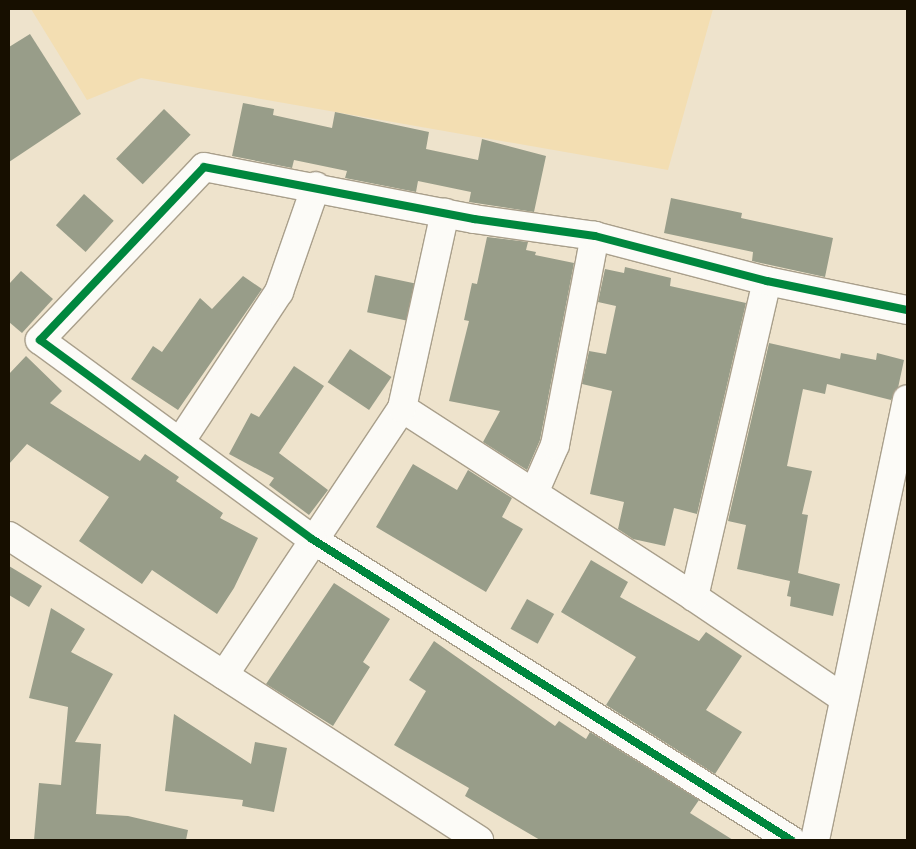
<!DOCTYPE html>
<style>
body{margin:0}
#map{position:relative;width:916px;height:849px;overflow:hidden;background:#eee3cc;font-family:"DM Sans",sans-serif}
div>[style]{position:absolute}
.built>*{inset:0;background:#f3deb2}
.building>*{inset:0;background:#989d89;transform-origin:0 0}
.roads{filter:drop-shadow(1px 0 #a99f8b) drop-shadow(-1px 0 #a99f8b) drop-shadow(0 1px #a99f8b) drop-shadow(0 -1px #a99f8b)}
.street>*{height:28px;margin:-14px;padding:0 14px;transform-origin:14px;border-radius:14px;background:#fcfbf7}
.cycleway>*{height:8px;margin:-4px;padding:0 4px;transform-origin:4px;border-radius:4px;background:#00873e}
span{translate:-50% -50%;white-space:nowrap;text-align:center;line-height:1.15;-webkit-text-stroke:5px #fff;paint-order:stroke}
.frame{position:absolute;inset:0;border:10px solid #170f00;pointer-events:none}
</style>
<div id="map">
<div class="built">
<i style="clip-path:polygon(31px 9px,713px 9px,668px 170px,141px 78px,87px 100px)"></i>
</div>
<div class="building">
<i style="clip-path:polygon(30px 34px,81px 114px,9px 162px,9px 47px)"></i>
<i style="clip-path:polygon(243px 103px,274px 109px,273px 115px,332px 128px,335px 112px,429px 132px,426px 149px,478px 160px,482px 139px,546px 156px,534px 212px,469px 202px,471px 192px,418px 181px,416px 192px,345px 178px,347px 171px,294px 160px,292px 168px,232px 156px)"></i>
<i style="left:164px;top:109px;width:37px;height:69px;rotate:44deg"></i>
<i style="left:84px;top:194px;width:40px;height:42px;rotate:42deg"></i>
<i style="clip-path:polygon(671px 198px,742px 213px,741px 218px,833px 238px,825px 277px,752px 261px,753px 252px,664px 233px)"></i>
<i style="clip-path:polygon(487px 237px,528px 242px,526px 250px,536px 252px,535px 255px,574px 263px,540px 440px,527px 470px,483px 442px,500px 411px,449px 401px,469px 321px,464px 320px,472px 283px,477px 284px)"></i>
<i style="clip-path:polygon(625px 267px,671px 278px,670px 286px,746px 303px,697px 514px,674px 508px,665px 546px,633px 539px,618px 529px,624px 502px,590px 494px,612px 391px,582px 384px,589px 351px,606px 354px,616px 306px,598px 302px,605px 269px,624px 273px)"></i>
<i style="clip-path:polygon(21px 271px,53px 299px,22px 333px,9px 322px,9px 284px)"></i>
<i style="left:375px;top:275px;width:40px;height:38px;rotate:12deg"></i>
<i style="clip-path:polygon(243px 276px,262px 289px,178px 410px,131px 379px,153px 346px,162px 352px,200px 298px,212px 309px)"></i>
<i style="clip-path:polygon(769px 343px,840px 359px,841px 353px,876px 360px,877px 353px,904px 360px,898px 388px,891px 400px,827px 384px,825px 394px,803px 389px,787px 466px,812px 471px,802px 514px,808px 515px,798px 573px,840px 584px,833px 616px,790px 606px,791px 597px,787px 596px,790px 581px,737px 569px,746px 525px,728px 521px)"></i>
<i style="left:350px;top:349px;width:50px;height:40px;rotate:34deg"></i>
<i style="clip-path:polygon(26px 356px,62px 391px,50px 403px,140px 461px,145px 454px,179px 477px,176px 481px,223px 513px,220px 518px,258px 538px,234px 588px,217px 614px,152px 570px,142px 584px,79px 541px,109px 497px,27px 444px,9px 464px,9px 374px)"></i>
<i style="clip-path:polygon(294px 366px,324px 386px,279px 453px,328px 490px,309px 515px,269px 485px,274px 478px,229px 454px,251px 413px,259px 417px)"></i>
<i style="clip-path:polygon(413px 464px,457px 490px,468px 470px,512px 498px,502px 517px,523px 529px,486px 592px,376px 527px)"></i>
<i style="clip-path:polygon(591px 560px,628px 582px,620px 597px,699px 641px,706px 632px,742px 656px,706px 710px,742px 732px,715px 774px,606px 705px,636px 657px,561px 612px)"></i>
<i style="clip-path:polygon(9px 566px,42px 586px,29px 607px,9px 595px)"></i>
<i style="clip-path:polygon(334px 583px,390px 619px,363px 662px,370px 667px,333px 726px,266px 684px)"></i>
<i style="left:527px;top:599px;width:31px;height:34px;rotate:29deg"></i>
<i style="clip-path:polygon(51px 608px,85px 629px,71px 652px,113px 674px,75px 742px,101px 744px,96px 814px,128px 816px,188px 830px,186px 840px,34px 840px,39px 783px,61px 785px,68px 707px,29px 698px)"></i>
<i style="clip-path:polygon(434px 641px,555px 726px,559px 721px,586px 739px,590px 732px,699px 800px,690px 813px,733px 840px,540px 840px,465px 796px,469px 788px,394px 745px,426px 691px,409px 680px)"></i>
<i style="clip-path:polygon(174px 714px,251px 764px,255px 742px,287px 748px,274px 812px,242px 806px,243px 800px,165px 791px)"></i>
</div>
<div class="roads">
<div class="street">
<i style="left:402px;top:408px;width:348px;rotate:32.9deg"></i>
<i style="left:694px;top:597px;width:180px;rotate:34.1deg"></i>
<i style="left:180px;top:442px;width:180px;rotate:-56.6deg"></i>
<i style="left:279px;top:292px;width:112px;rotate:-70.8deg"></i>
<i style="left:534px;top:493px;width:52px;rotate:-66.4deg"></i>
<i style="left:555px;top:445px;width:213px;rotate:-79.2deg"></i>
<i style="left:9px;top:536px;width:560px;rotate:32.9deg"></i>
<i style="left:694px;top:597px;width:324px;rotate:-77deg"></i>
<i style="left:224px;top:675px;width:321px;rotate:-56.3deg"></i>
<i style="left:402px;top:408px;width:200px;rotate:-77.6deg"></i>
<i style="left:791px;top:840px;width:566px;rotate:-147.86deg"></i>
<i style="left:312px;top:539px;width:337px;rotate:-143.8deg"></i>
<i style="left:40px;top:340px;width:238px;rotate:-46.5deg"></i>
<i style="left:204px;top:167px;width:275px;rotate:10.9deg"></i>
<i style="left:474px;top:219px;width:122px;rotate:8deg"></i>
<i style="left:595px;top:236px;width:178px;rotate:14.7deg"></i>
<i style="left:767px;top:281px;width:143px;rotate:11.7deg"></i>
<i style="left:815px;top:840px;width:450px;rotate:-78.2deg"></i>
</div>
</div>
<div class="cycleway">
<i style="left:791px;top:840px;width:566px;rotate:-147.86deg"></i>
<i style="left:312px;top:539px;width:337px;rotate:-143.8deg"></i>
<i style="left:40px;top:340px;width:238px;rotate:-46.5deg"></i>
<i style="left:204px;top:167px;width:275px;rotate:10.9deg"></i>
<i style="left:474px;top:219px;width:122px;rotate:8deg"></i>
<i style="left:595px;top:236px;width:178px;rotate:14.7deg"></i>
<i style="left:767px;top:281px;width:143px;rotate:11.7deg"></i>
</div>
<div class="frame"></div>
</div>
